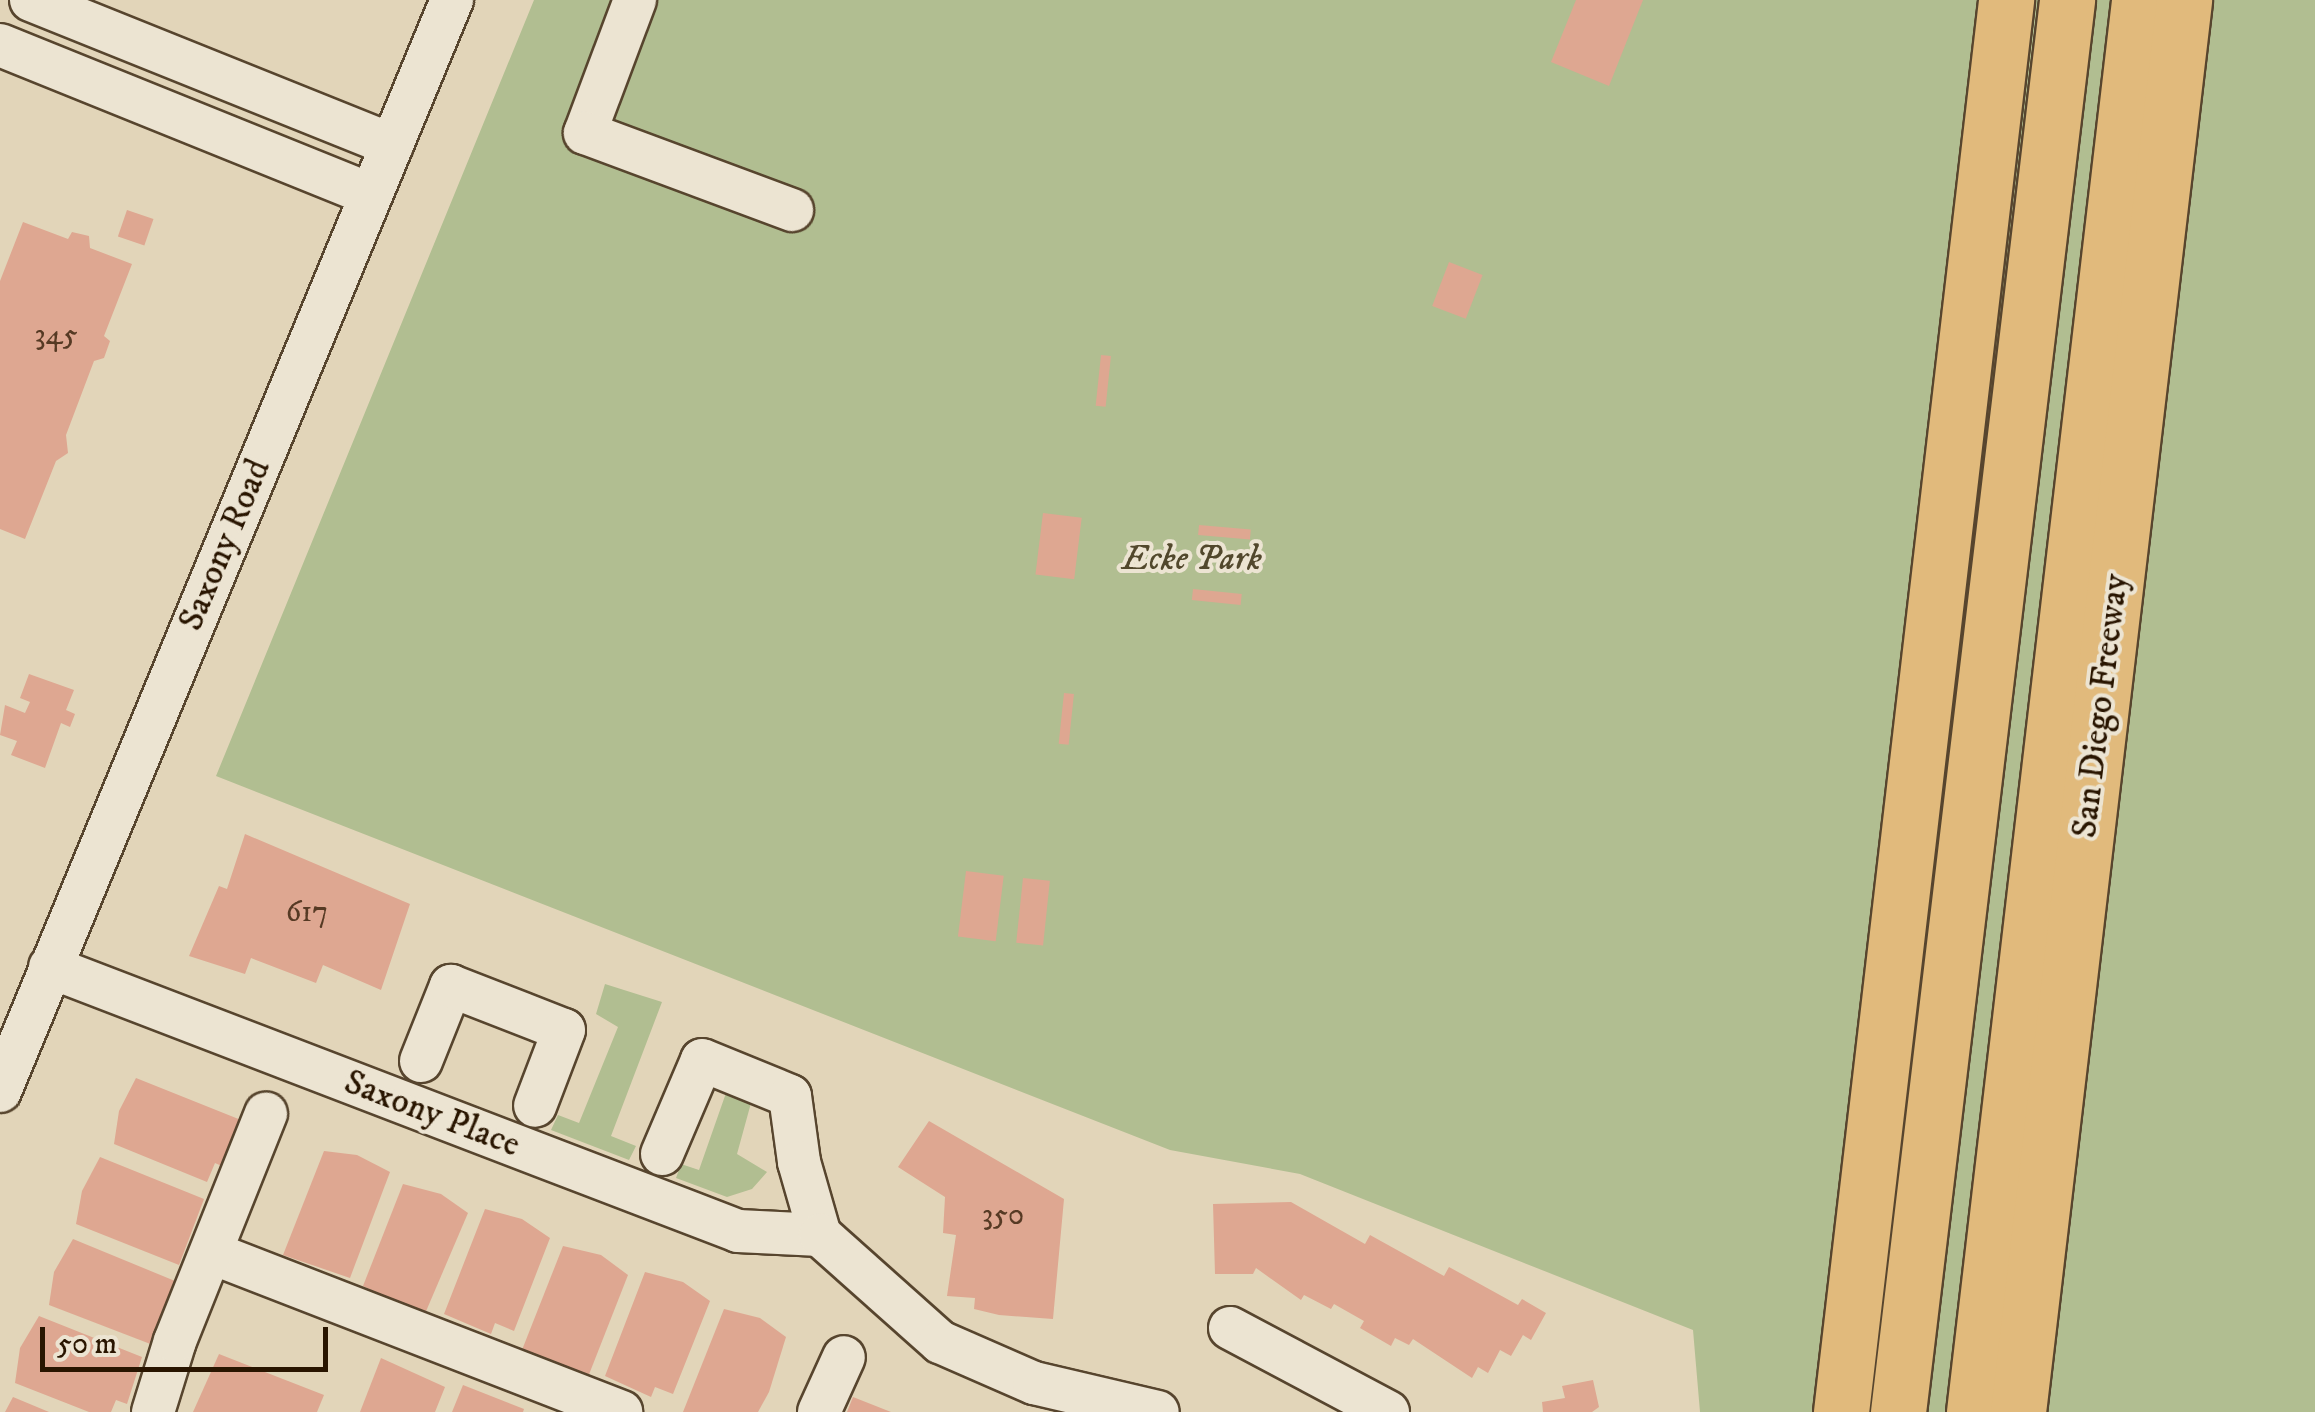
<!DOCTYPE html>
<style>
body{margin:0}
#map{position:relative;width:2315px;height:1412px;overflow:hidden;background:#e2d5b9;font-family:"IM FELL DW Pica",serif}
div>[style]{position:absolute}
.green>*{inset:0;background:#b1be91}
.building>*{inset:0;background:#dea791;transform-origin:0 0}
.roads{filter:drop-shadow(2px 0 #57452e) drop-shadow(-2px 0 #57452e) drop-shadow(0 2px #57452e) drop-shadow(0 -2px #57452e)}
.minor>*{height:42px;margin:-21px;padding:0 21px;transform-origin:21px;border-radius:21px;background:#ece4d2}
.highway>*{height:55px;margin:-27.5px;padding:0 27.5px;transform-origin:27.5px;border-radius:27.5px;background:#e1ba7c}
span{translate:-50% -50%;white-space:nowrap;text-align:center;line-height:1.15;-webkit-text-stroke:8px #ece4d2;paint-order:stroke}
.number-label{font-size:30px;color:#563a24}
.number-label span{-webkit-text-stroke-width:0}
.street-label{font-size:35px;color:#291500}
.park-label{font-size:35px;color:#52482c;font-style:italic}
.scale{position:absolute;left:40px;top:1327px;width:288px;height:45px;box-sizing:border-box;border:5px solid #291500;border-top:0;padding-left:12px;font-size:30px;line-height:35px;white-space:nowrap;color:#291500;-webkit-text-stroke:8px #ece4d2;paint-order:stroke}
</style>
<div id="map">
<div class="green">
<i style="clip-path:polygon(534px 0,2315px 0,2315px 1412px,1700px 1412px,1693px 1330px,1300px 1174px,1170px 1150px,216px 776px)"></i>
<i style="clip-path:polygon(605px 984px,662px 1002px,611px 1136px,636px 1146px,629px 1160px,551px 1130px,558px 1115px,579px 1123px,618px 1027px,596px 1014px)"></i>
<i style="clip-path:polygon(726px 1093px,751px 1103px,737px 1154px,767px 1172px,752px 1189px,727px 1197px,676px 1178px,681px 1164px,699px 1170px)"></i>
</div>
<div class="building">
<i style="clip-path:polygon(1576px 0,1643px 0,1609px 86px,1551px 62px)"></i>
<i style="left:127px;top:210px;width:28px;height:28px;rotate:19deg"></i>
<i style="clip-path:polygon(23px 222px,68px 239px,72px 232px,89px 236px,90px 248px,132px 264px,104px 336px,110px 341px,104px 358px,94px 361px,66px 435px,68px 453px,56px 461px,25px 539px,0 529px,0 281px)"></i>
<i style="left:1449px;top:262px;width:36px;height:47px;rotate:21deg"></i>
<i style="left:1101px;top:355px;width:10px;height:51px;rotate:6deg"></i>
<i style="left:1043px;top:513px;width:39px;height:62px;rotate:7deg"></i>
<i style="left:1199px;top:525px;width:52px;height:10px;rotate:5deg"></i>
<i style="left:1193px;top:589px;width:49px;height:11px;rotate:6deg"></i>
<i style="clip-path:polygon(29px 674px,74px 690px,66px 710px,75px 714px,70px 727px,61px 723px,45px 768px,11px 755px,17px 741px,0 735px,5px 705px,25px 713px,30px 702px,20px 698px)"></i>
<i style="left:1064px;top:693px;width:10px;height:51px;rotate:6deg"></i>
<i style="clip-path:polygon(245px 834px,410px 904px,381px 990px,323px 965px,316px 983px,251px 958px,245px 974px,189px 956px,219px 886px,227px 889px)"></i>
<i style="left:966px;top:871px;width:38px;height:66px;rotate:7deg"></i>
<i style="left:1023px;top:878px;width:27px;height:65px;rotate:6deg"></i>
<i style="clip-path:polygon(136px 1078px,241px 1120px,224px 1167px,215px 1163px,207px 1182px,114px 1144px,119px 1111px)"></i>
<i style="clip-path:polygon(929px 1121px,1064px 1199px,1053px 1319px,999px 1315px,974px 1309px,975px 1298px,947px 1296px,956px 1235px,943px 1233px,945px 1197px,898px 1167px)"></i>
<i style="clip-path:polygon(324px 1151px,357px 1155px,390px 1172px,350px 1278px,283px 1255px)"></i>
<i style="clip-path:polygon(100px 1157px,204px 1199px,179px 1265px,76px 1224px,82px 1191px)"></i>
<i style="clip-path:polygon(403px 1184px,441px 1194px,468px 1213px,424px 1316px,363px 1286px)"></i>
<i style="clip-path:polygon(1291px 1202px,1365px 1244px,1370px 1235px,1444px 1276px,1449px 1267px,1518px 1305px,1522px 1299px,1546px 1313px,1531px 1340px,1523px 1335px,1511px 1356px,1500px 1350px,1488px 1373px,1478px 1367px,1472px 1378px,1413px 1339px,1409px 1345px,1395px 1338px,1391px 1346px,1360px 1328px,1364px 1321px,1334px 1304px,1331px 1309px,1304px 1295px,1301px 1300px,1256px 1268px,1253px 1274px,1215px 1274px,1213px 1204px)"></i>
<i style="clip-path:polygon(485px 1209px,522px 1219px,550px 1238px,514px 1331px,495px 1323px,491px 1334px,444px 1314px)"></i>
<i style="clip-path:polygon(73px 1239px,175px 1281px,153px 1345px,49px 1305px,54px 1272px)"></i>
<i style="clip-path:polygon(563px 1246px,601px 1255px,628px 1275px,588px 1377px,522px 1350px)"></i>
<i style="clip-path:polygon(645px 1272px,683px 1282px,710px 1301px,673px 1394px,655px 1387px,651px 1397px,605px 1376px)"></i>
<i style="clip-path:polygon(724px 1309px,760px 1318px,786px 1337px,769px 1392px,758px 1412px,683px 1412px)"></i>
<i style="clip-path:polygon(39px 1316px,142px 1357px,127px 1404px,116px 1400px,111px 1412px,89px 1412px,15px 1383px,20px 1348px)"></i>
<i style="clip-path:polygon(219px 1354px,324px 1395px,317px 1412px,193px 1412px)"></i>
<i style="clip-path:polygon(381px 1358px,445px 1387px,435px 1412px,360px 1412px)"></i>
<i style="clip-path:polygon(1593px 1380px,1599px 1407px,1592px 1412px,1543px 1412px,1542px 1402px,1565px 1398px,1562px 1386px)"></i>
<i style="clip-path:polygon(463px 1385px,524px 1409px,523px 1412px,452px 1412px)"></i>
<i style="clip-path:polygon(13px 1397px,49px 1412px,5px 1412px)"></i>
<i style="clip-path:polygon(853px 1397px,891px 1412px,847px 1412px)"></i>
</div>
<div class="roads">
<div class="minor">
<i style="left:31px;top:0;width:389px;rotate:21.9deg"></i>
<i style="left:635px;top:0;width:142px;rotate:110.6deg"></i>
<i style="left:585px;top:133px;width:221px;rotate:20.4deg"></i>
<i style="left:0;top:45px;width:400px;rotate:22deg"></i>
<i style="left:50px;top:967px;width:737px;rotate:20.99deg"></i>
<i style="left:738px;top:1231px;width:82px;rotate:2.8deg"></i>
<i style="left:421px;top:1061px;width:81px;rotate:-68.2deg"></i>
<i style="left:451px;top:986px;width:121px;rotate:21.3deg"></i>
<i style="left:564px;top:1030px;width:81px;rotate:110.9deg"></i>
<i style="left:0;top:1091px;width:1181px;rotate:-67.5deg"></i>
<i style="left:662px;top:1154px;width:102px;rotate:-66.9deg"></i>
<i style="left:702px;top:1060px;width:95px;rotate:22.2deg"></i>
<i style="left:790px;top:1096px;width:67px;rotate:82.2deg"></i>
<i style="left:799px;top:1162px;width:76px;rotate:74deg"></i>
<i style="left:820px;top:1235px;width:161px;rotate:41.7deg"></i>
<i style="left:940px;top:1342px;width:103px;rotate:23.6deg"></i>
<i style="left:1034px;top:1383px;width:127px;rotate:13.2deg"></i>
<i style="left:212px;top:1253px;width:439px;rotate:21.2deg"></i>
<i style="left:1230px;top:1328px;width:179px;rotate:28deg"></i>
<i style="left:153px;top:1412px;width:74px;rotate:-72.8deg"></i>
<i style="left:175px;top:1341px;width:245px;rotate:-68.2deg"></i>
<i style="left:819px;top:1412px;width:60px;rotate:-65.6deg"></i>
</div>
<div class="highway">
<i style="left:1841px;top:1412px;width:1422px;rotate:-83.33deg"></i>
<i style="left:1898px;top:1412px;width:1422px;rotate:-83.17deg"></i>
<i style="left:1974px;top:1412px;width:1422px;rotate:-83.33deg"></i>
<i style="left:2018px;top:1412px;width:1422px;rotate:-83.29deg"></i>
</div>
</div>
<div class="number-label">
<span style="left:56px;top:336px">345</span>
<span style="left:307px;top:913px">617</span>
<span style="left:1003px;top:1216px">350</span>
</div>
<div class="street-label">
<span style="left:225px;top:545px;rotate:-67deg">Saxony Road</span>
<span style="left:2101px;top:706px;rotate:-83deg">San Diego Freeway</span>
<span style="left:432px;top:1114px;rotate:21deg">Saxony Place</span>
</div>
<div class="park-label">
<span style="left:1192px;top:559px">Ecke Park</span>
</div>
<div class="scale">50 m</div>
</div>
